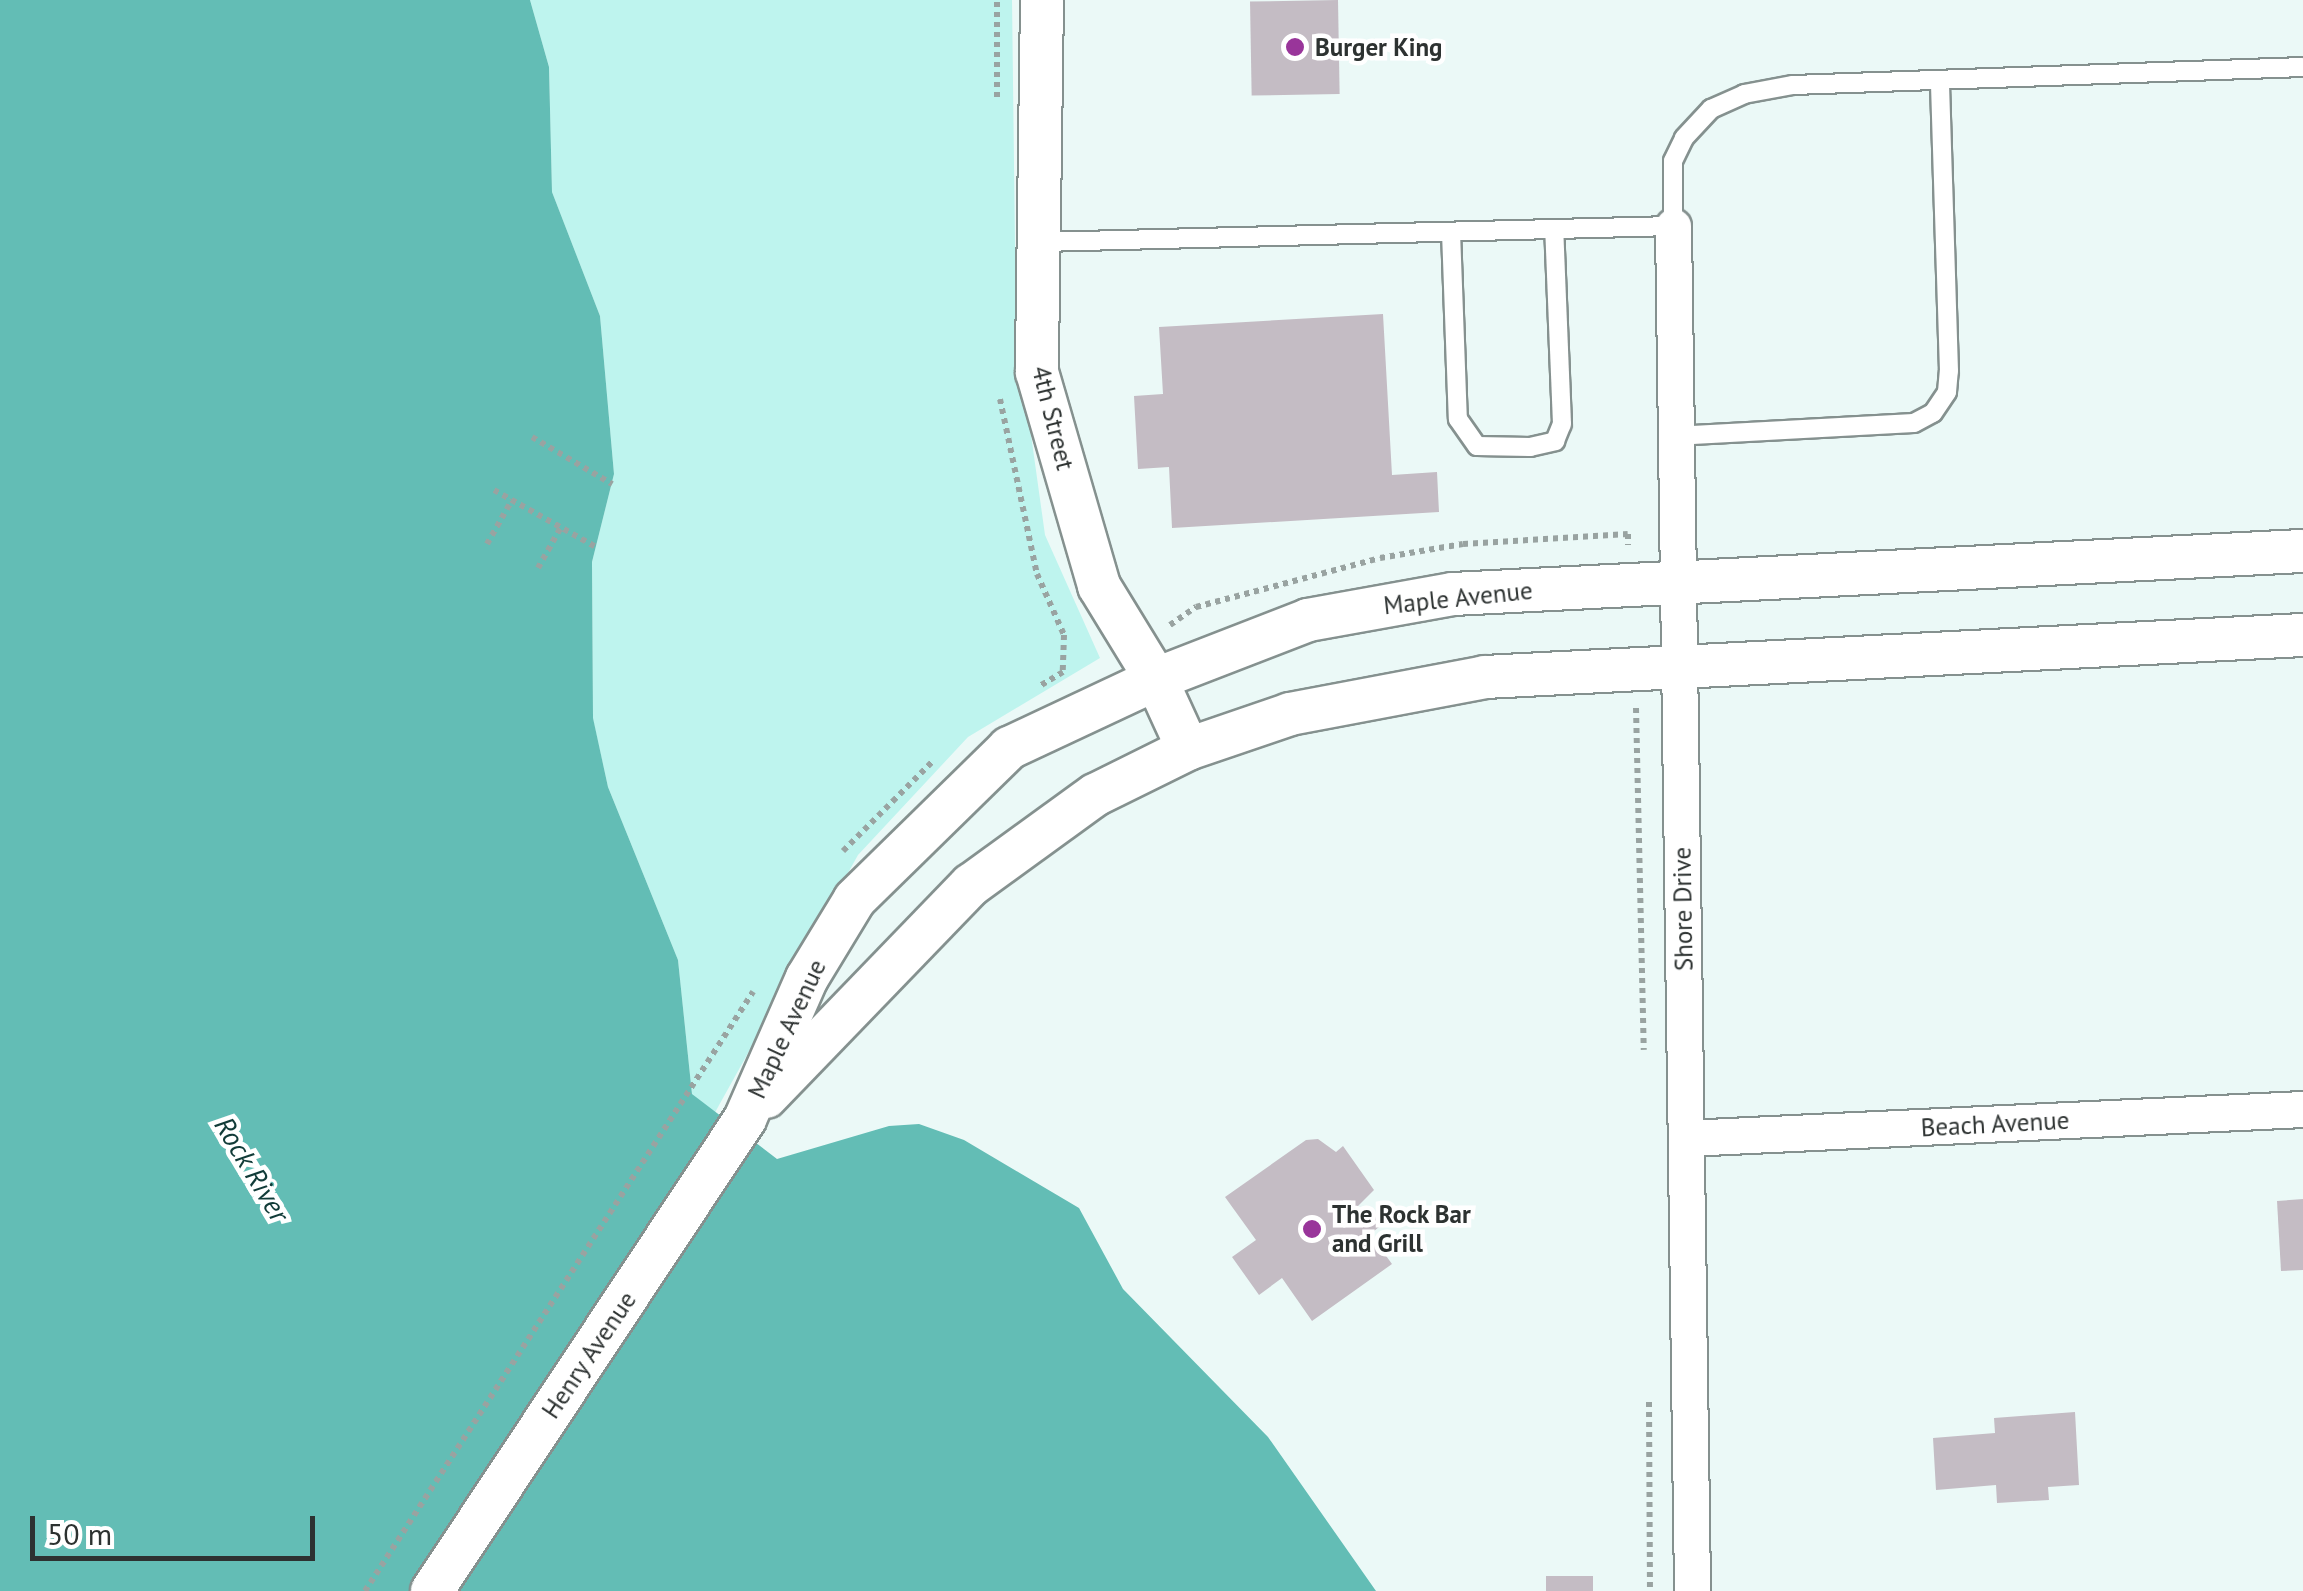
<!DOCTYPE html>
<style>
body{margin:0}
#map{position:relative;width:2303px;height:1591px;overflow:hidden;background:#ebf9f7;font-family:"PT Sans",sans-serif}
div>[style]{position:absolute}
.green>*{inset:0;background:#bef4ee}
.water>*{inset:0;background:#63bdb5}
.building>*{inset:0;background:#c4bcc4;transform-origin:0 0}
.path>*{height:6px;margin-top:-3px;transform-origin:0;background:repeating-linear-gradient(90deg,#99a3a1 0 5px,transparent 0 10px)}
.roads{filter:drop-shadow(2px 0 #85918f) drop-shadow(-2px 0 #85918f) drop-shadow(0 2px #85918f) drop-shadow(0 -2px #85918f)}
.service>*{height:18px;margin:-9px;padding:0 9px;transform-origin:9px;border-radius:9px;background:#fff}
.minor>*{height:35px;margin:-17.5px;padding:0 17.5px;transform-origin:17.5px;border-radius:17.5px;background:#fff}
.tertiary>*{height:42px;margin:-21px;padding:0 21px;transform-origin:21px;border-radius:21px;background:#fff}
.dots>*{width:28px;height:28px;translate:-50% -50%;box-sizing:border-box;border:5px solid #fff;border-radius:50%}
span{translate:-50% -50%;white-space:nowrap;text-align:center;line-height:1.15;-webkit-text-stroke:9px #fff;paint-order:stroke}
.poi-label{font-size:25px;color:#2d3231;font-weight:700}
.left{translate:0 -50%;text-align:left}
.street-label{font-size:25px;color:#2d3231}
.water-label{font-size:28px;color:#113b38;font-style:italic}
.scale{position:absolute;left:30px;top:1516px;width:285px;height:45px;box-sizing:border-box;border:5px solid #2d3231;border-top:0;padding-left:12px;font-size:30px;line-height:35px;white-space:nowrap;color:#2d3231;-webkit-text-stroke:8px #fff;paint-order:stroke}
</style>
<div id="map">
<div class="green">
<i style="clip-path:polygon(530px 0,1012px 0,1016px 327px,1045px 535px,1100px 658px,968px 737px,858px 855px,713px 1116px,692px 1094px,678px 960px,608px 787px,593px 719px,592px 562px,614px 474px,600px 316px,552px 192px,549px 67px)"></i>
</div>
<div class="water">
<i style="clip-path:polygon(0 0,530px 0,549px 67px,552px 192px,600px 316px,614px 474px,592px 562px,593px 718px,608px 787px,678px 960px,692px 1094px,777px 1159px,889px 1126px,919px 1124px,964px 1140px,1079px 1208px,1123px 1289px,1268px 1437px,1376px 1591px,0 1591px)"></i>
</div>
<div class="building">
<i style="left:1338px;top:0;width:94px;height:88px;rotate:89deg"></i>
<i style="clip-path:polygon(1383px 314px,1392px 475px,1437px 472px,1439px 512px,1172px 528px,1169px 467px,1138px 469px,1134px 396px,1163px 394px,1159px 327px)"></i>
<i style="clip-path:polygon(1318px 1139px,1336px 1152px,1343px 1146px,1374px 1190px,1351px 1213px,1356px 1221px,1374px 1211px,1383px 1224px,1370px 1234px,1392px 1264px,1312px 1321px,1282px 1278px,1259px 1295px,1232px 1257px,1256px 1240px,1225px 1197px,1306px 1140px)"></i>
<i style="clip-path:polygon(2303px 1199px,2303px 1270px,2281px 1271px,2277px 1201px)"></i>
<i style="clip-path:polygon(2075px 1412px,2079px 1485px,2048px 1487px,2049px 1500px,1997px 1503px,1996px 1485px,1936px 1490px,1933px 1438px,1995px 1433px,1994px 1418px)"></i>
<i style="left:1593px;top:1576px;width:15px;height:47px;rotate:90deg"></i>
</div>
<div class="path">
<i style="left:997px;top:97px;width:97px;rotate:-90deg"></i>
<i style="left:1000px;top:399px;width:179px;rotate:78.1deg"></i>
<i style="left:1037px;top:574px;width:67px;rotate:66.1deg"></i>
<i style="left:1064px;top:635px;width:37px;rotate:92deg"></i>
<i style="left:1063px;top:672px;width:26px;rotate:149deg"></i>
<i style="left:532px;top:437px;width:93px;rotate:30.4deg"></i>
<i style="left:494px;top:490px;width:117px;rotate:29.2deg"></i>
<i style="left:487px;top:544px;width:51px;rotate:-60.4deg"></i>
<i style="left:538px;top:568px;width:47px;rotate:-60.7deg"></i>
<i style="left:1170px;top:625px;width:32px;rotate:-35deg"></i>
<i style="left:1196px;top:607px;width:190px;rotate:-14.9deg"></i>
<i style="left:1380px;top:558px;width:84px;rotate:-9.6deg"></i>
<i style="left:1463px;top:544px;width:165px;rotate:-3.5deg"></i>
<i style="left:1628px;top:534px;width:11px;rotate:90deg"></i>
<i style="left:1636px;top:708px;width:342px;rotate:88.7deg"></i>
<i style="left:843px;top:851px;width:127px;rotate:-45deg"></i>
<i style="left:1649px;top:1402px;width:189px;rotate:89.7deg"></i>
<i style="left:365px;top:1591px;width:714px;rotate:-57.07deg"></i>
</div>
<div class="roads">
<div class="service">
<i style="left:1451px;top:232px;width:187px;rotate:87.9deg"></i>
<i style="left:1458px;top:419px;width:33px;rotate:55deg"></i>
<i style="left:1477px;top:446px;width:53px;rotate:1.1deg"></i>
<i style="left:1530px;top:447px;width:26px;rotate:-13deg"></i>
<i style="left:1555px;top:441px;width:18px;rotate:-68deg"></i>
<i style="left:1562px;top:424px;width:195px;rotate:-92.3deg"></i>
<i style="left:1041px;top:242px;width:632px;rotate:-1.45deg"></i>
<i style="left:1673px;top:226px;width:65px;rotate:-90deg"></i>
<i style="left:1673px;top:161px;width:25px;rotate:-64deg"></i>
<i style="left:1684px;top:138px;width:40px;rotate:-47deg"></i>
<i style="left:1711px;top:109px;width:36px;rotate:-24deg"></i>
<i style="left:1744px;top:94px;width:50px;rotate:-10.4deg"></i>
<i style="left:1793px;top:85px;width:510px;rotate:-2.02deg"></i>
<i style="left:1674px;top:436px;width:240px;rotate:-3.1deg"></i>
<i style="left:1914px;top:423px;width:21px;rotate:-28deg"></i>
<i style="left:1933px;top:413px;width:25px;rotate:-56deg"></i>
<i style="left:1947px;top:392px;width:21px;rotate:-85deg"></i>
<i style="left:1949px;top:371px;width:291px;rotate:-91.8deg"></i>
</div>
<div class="minor">
<i style="left:1673px;top:226px;width:1365px;rotate:89.2deg"></i>
<i style="left:1686px;top:1138px;width:618px;rotate:-2.69deg"></i>
</div>
<div class="tertiary">
<i style="left:1042px;top:0;width:372px;rotate:90.8deg"></i>
<i style="left:1037px;top:372px;width:223px;rotate:73.8deg"></i>
<i style="left:1099px;top:586px;width:109px;rotate:58.5deg"></i>
<i style="left:1156px;top:679px;width:77px;rotate:65.4deg"></i>
<i style="left:766px;top:1097px;width:295px;rotate:-46deg"></i>
<i style="left:971px;top:885px;width:153px;rotate:-36deg"></i>
<i style="left:1095px;top:795px;width:104px;rotate:-26.3deg"></i>
<i style="left:1188px;top:749px;width:108px;rotate:-18.9deg"></i>
<i style="left:1290px;top:714px;width:198px;rotate:-10.7deg"></i>
<i style="left:1485px;top:677px;width:819px;rotate:-2.94deg"></i>
<i style="left:432px;top:1591px;width:566px;rotate:-56.45deg"></i>
<i style="left:745px;top:1119px;width:154px;rotate:-66.3deg"></i>
<i style="left:807px;top:978px;width:92px;rotate:-58.7deg"></i>
<i style="left:855px;top:899px;width:216px;rotate:-44.4deg"></i>
<i style="left:1009px;top:748px;width:162px;rotate:-25.1deg"></i>
<i style="left:1156px;top:679px;width:163px;rotate:-21.2deg"></i>
<i style="left:1308px;top:620px;width:147px;rotate:-10.2deg"></i>
<i style="left:1453px;top:594px;width:851px;rotate:-2.9deg"></i>
</div>
</div>
<div class="dots">
<i style="left:1295px;top:47px;background:#99359a"></i>
<i style="left:1312px;top:1229px;background:#99359a"></i>
</div>
<div class="poi-label">
<span class="left" style="left:1315px;top:47px">Burger King</span>
<span class="left" style="left:1332px;top:1229px">The Rock Bar<br>and Grill</span>
</div>
<div class="street-label">
<span style="left:1053px;top:418px;rotate:76deg">4th Street</span>
<span style="left:1458px;top:598px;rotate:-6deg">Maple Avenue</span>
<span style="left:1683px;top:909px;rotate:-91deg">Shore Drive</span>
<span style="left:787px;top:1029px;rotate:-65deg">Maple Avenue</span>
<span style="left:1995px;top:1124px;rotate:-3deg">Beach Avenue</span>
<span style="left:589px;top:1355px;rotate:-56deg">Henry Avenue</span>
</div>
<div class="water-label">
<span style="left:252px;top:1169px;rotate:59deg">Rock River</span>
</div>
<div class="scale">50 m</div>
</div>
